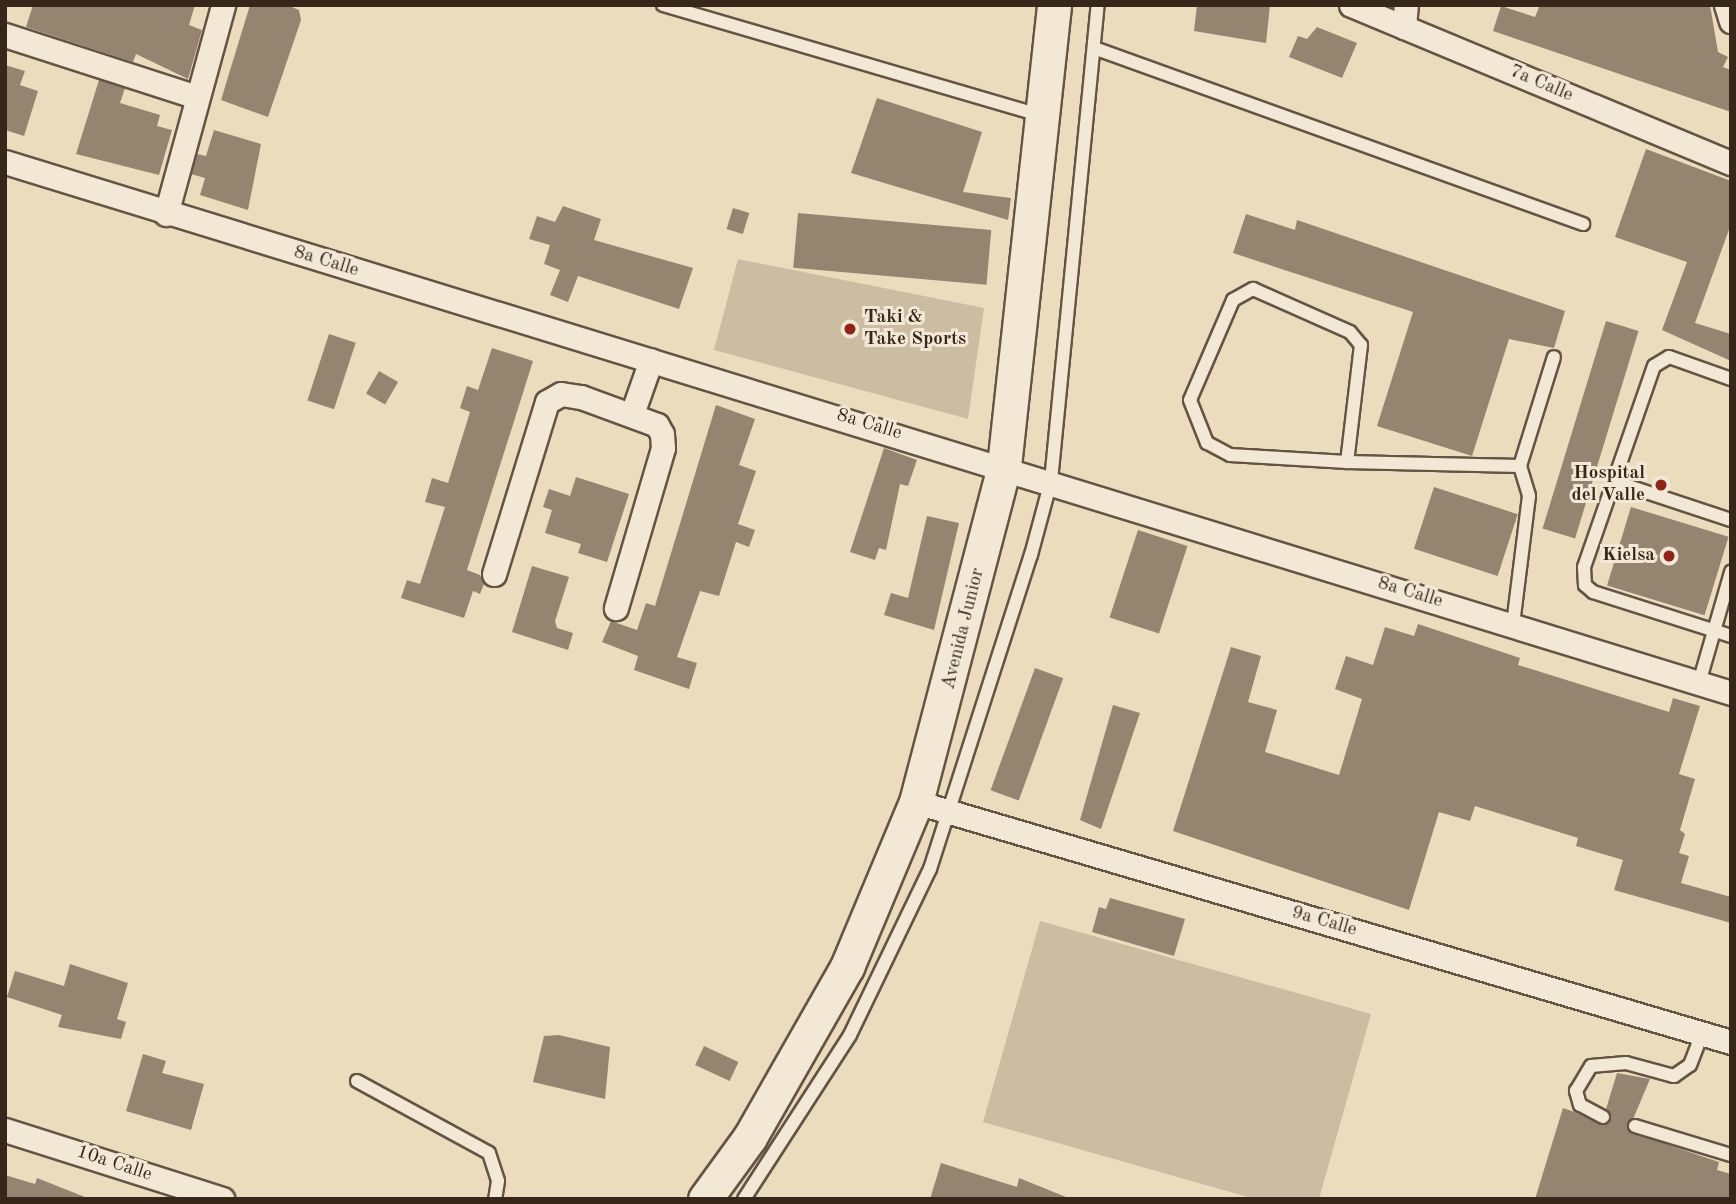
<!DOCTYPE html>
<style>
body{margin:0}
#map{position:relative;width:1736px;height:1204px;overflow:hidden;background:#ebdcbe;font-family:"Old Standard TT",serif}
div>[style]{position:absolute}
.green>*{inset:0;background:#ccbda2}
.building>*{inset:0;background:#958570;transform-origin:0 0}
.roads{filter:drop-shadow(2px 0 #645444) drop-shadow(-2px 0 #645444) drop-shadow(0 2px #645444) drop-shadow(0 -2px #645444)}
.lane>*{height:12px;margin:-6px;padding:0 6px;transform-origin:6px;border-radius:6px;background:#f2e8d5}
.street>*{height:23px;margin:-11.5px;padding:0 11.5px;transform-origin:11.5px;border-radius:11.5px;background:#f2e8d5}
.secondary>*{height:33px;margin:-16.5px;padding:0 16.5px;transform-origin:16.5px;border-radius:16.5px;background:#f2e8d5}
.dots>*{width:19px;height:19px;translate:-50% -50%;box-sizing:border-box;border:4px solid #f2e8d5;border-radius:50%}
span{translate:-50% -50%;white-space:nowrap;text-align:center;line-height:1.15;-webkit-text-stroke:6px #f2e8d5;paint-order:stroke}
.street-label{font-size:19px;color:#37271b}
.poi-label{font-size:19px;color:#37271b;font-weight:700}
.left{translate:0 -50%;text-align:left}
.right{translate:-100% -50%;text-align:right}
.frame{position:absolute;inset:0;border:7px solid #37271b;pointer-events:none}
</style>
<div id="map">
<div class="green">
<i style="clip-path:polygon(738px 259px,984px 308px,968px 419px,714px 350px)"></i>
<i style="clip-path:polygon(1040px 921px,1371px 1014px,1319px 1199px,1255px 1199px,983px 1122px)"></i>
</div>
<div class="building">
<i style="clip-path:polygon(33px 5px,195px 5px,189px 25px,202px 30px,188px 79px,136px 54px,133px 62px,26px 27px)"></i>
<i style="clip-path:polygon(250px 5px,287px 5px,299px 10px,301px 20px,268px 117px,221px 100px)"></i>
<i style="clip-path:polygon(1197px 5px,1270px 5px,1266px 43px,1194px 31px)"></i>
<i style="clip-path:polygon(1540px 5px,1710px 5px,1718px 52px,1728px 57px,1723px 67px,1731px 70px,1731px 112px,1493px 31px,1501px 6px,1535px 17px)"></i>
<i style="clip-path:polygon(1317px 27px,1357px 43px,1342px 78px,1289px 57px,1298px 36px,1307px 39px)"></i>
<i style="clip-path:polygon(5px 65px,25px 71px,20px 85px,38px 91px,24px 136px,5px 130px)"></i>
<i style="clip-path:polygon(99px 80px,125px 88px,120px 103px,160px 115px,157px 126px,172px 130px,159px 175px,76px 154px)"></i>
<i style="clip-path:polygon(877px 98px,982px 132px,963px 192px,1011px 198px,1008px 220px,851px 173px)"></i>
<i style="clip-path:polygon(214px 130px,261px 144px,248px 210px,200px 195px,205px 178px,191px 174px,197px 154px,206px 156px)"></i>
<i style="clip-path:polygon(1646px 149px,1731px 181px,1731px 224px,1695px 323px,1731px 334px,1731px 361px,1662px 330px,1687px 262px,1615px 237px)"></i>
<i style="clip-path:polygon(563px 206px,601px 219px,594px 240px,693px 268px,679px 309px,578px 276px,568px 302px,550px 295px,560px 270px,544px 264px,550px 245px,529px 239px,537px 216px,555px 222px)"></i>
<i style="left:733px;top:208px;width:17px;height:22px;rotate:17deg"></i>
<i style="left:798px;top:213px;width:194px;height:55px;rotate:5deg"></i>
<i style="clip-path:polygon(1246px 214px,1295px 230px,1297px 220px,1565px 311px,1554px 348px,1509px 339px,1472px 456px,1377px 426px,1413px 312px,1233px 253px)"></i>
<i style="left:1606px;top:321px;width:34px;height:217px;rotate:17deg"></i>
<i style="left:329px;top:334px;width:28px;height:70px;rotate:18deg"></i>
<i style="clip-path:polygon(492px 348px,533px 361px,467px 570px,480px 575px,484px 584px,480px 594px,473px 591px,464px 618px,401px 598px,407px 580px,420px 584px,445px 507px,425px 502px,432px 478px,448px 483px,470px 412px,460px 408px,467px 386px,478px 390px)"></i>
<i style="left:379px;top:371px;width:22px;height:26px;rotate:30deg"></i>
<i style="clip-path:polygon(716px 405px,755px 419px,739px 465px,756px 471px,738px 524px,755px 530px,749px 547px,736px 542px,719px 596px,700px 591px,677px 657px,697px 663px,689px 689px,634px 670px,638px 656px,602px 642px,611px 621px,637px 630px,646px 603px,655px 606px)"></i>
<i style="clip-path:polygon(884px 448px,917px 460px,908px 486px,900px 484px,886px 550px,879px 548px,875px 560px,850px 552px)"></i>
<i style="clip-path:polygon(576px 477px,629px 494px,607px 562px,578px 553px,581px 544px,545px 533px,552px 510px,543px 507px,549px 489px,570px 496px)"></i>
<i style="left:1434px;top:487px;width:88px;height:65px;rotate:18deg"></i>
<i style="left:1631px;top:507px;width:102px;height:82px;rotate:17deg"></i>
<i style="clip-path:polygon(927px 516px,959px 523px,934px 630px,884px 615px,891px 593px,908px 598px)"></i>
<i style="left:1138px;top:530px;width:52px;height:92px;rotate:18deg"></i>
<i style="clip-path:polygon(532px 566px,569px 577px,555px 621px,557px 628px,573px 633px,568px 650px,512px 632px)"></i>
<i style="clip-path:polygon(1418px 624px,1520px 658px,1518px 665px,1669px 712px,1673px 698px,1700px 706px,1679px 774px,1695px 779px,1680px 830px,1685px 834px,1679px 853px,1689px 856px,1681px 883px,1731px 897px,1731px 923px,1614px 890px,1623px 860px,1576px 846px,1578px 838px,1475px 806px,1470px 821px,1439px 812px,1409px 910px,1173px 831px,1231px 647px,1261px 656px,1248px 702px,1277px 710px,1265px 752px,1339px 775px,1362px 699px,1335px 689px,1346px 656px,1373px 665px,1385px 627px,1414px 636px)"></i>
<i style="left:1035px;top:668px;width:30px;height:130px;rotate:20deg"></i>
<i style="clip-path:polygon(1113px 705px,1140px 713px,1101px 829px,1080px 820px)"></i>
<i style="clip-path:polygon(1110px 898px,1185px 919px,1174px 956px,1092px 932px,1099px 907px,1106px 909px)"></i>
<i style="clip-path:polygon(70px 964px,128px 983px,117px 1019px,126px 1022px,121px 1039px,58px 1027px,62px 1015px,7px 997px,15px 971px,64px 986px)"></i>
<i style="clip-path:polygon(559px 1035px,610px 1047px,605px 1099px,533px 1082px,544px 1036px)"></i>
<i style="left:704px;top:1046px;width:38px;height:21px;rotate:25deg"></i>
<i style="clip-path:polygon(143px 1054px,166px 1061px,162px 1073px,204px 1084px,191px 1130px,126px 1111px)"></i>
<i style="clip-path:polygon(1617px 1073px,1650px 1079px,1628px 1131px,1719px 1162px,1717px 1170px,1731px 1174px,1731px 1199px,1535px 1199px,1563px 1108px,1608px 1124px,1606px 1109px)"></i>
<i style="clip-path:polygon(941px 1163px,1017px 1187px,1019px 1178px,1071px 1199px,930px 1199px)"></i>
<i style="clip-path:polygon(5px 1175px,35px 1184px,37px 1178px,90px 1199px,5px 1199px)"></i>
</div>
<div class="roads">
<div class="lane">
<i style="left:663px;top:5px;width:395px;rotate:16.3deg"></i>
<i style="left:1094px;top:48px;width:520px;rotate:19.79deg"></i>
<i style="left:1731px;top:379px;width:66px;rotate:-160.5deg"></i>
<i style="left:1669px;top:357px;width:17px;rotate:149deg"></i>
<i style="left:1654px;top:366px;width:213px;rotate:109.2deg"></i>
<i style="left:1584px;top:567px;width:18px;rotate:87deg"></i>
<i style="left:1585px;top:585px;width:11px;rotate:41deg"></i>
<i style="left:1593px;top:592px;width:145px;rotate:17.7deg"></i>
<i style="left:1347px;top:462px;width:117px;rotate:-176.6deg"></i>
<i style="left:1230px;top:455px;width:26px;rotate:-152deg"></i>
<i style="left:1207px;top:443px;width:46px;rotate:-111.6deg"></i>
<i style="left:1190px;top:400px;width:109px;rotate:-66.7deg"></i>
<i style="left:1233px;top:300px;width:23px;rotate:-29deg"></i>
<i style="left:1253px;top:289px;width:106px;rotate:23.9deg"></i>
<i style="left:1350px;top:332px;width:17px;rotate:50deg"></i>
<i style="left:1361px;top:345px;width:118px;rotate:96.8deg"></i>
<i style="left:1347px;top:462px;width:173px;rotate:1.3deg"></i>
<i style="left:1520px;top:466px;width:31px;rotate:73deg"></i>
<i style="left:1529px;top:496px;width:130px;rotate:97.1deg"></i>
<i style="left:1520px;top:466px;width:114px;rotate:-72.7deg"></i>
<i style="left:1616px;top:482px;width:121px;rotate:18.3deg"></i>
<i style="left:1699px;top:683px;width:116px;rotate:-73.9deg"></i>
<i style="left:357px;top:1081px;width:150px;rotate:28.6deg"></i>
<i style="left:489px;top:1153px;width:29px;rotate:72deg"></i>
<i style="left:498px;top:1181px;width:18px;rotate:99deg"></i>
<i style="left:1603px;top:1117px;width:26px;rotate:-152deg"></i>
<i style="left:1580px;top:1105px;width:15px;rotate:-106deg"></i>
<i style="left:1576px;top:1091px;width:29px;rotate:-59deg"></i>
<i style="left:1591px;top:1066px;width:35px;rotate:-5deg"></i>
<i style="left:1626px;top:1063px;width:50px;rotate:15.2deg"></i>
<i style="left:1674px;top:1076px;width:19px;rotate:-35deg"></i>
<i style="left:1690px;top:1065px;width:34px;rotate:-69deg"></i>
<i style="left:1635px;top:1126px;width:100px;rotate:16.8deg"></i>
<i style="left:744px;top:1199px;width:195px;rotate:-57.1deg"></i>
<i style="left:850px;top:1035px;width:184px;rotate:-64.3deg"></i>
<i style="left:930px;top:869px;width:330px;rotate:-72.2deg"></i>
<i style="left:1031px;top:555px;width:77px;rotate:-74.9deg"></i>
<i style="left:1051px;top:481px;width:478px;rotate:-84.4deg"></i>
</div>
<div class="street">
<i style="left:1351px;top:5px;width:412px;rotate:22.6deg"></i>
<i style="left:1726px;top:5px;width:17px;rotate:73deg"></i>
<i style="left:1404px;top:27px;width:22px;rotate:-85deg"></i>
<i style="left:5px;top:35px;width:202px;rotate:17.9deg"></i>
<i style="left:5px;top:162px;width:1806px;rotate:17.1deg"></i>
<i style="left:166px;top:214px;width:217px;rotate:-74.7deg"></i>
<i style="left:632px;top:414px;width:57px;rotate:-70.6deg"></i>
<i style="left:494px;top:574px;width:180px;rotate:-72.9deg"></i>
<i style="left:547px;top:402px;width:16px;rotate:-30deg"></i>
<i style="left:561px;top:394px;width:20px;rotate:9deg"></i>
<i style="left:581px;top:397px;width:81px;rotate:20.2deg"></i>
<i style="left:657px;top:425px;width:10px;rotate:61deg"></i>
<i style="left:662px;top:434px;width:14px;rotate:86deg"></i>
<i style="left:663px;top:448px;width:167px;rotate:106.4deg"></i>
<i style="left:916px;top:802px;width:850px;rotate:16.41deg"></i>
<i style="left:5px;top:1130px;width:228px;rotate:17.6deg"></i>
</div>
<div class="secondary">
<i style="left:705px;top:1199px;width:77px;rotate:-54deg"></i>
<i style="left:750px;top:1137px;width:196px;rotate:-60.3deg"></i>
<i style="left:847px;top:967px;width:179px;rotate:-67.3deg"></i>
<i style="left:916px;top:802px;width:347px;rotate:-75.3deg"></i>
<i style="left:1004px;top:466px;width:464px;rotate:-83.8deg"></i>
</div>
</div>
<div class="dots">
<i style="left:850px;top:329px;background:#8f2418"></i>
<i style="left:1661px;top:485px;background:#8f2418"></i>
<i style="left:1669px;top:556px;background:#8f2418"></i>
</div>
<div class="street-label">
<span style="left:1541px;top:84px;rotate:23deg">7a Calle</span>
<span style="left:326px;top:262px;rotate:17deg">8a Calle</span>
<span style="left:869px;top:425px;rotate:17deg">8a Calle</span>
<span style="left:1410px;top:593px;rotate:17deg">8a Calle</span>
<span style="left:964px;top:629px;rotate:-76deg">Avenida Junior</span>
<span style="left:1324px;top:922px;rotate:16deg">9a Calle</span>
<span style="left:114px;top:1164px;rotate:18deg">10a Calle</span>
</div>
<div class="poi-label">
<span class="left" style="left:864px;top:329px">Taki &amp;<br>Take Sports</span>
<span class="right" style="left:1645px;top:485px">Hospital<br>del Valle</span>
<span class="right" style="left:1655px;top:556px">Kielsa</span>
</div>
<div class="frame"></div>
</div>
